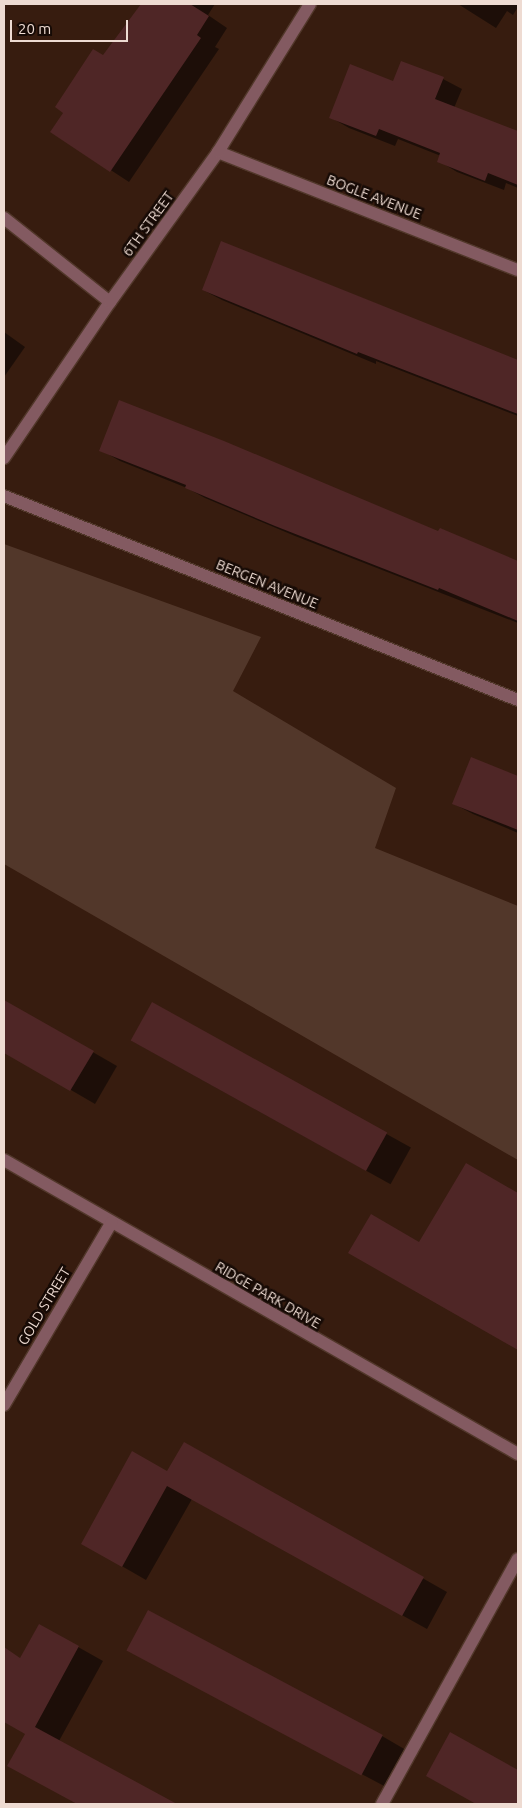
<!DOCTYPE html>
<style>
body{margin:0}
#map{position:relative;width:522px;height:1808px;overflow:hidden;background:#371c0f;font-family:Ubuntu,sans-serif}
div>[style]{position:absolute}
.green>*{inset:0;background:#52372a}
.shadow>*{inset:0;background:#0007;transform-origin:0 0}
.building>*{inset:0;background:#4f2626;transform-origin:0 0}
.roads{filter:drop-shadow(1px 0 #51372a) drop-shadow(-1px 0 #51372a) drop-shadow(0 1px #51372a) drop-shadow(0 -1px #51372a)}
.minor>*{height:12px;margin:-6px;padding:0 6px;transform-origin:6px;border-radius:6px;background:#835a61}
span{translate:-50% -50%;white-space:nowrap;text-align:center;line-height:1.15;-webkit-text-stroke:5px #160a05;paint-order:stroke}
.street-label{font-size:14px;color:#eedbd2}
.frame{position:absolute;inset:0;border:5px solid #eedbd2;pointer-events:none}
.scale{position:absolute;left:10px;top:20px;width:118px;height:22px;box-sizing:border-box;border:2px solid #eedbd2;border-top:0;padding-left:6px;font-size:15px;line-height:18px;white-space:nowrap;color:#eedbd2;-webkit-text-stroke:4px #160a05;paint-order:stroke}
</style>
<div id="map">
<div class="green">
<i style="clip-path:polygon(4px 544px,261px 637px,233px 691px,396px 788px,375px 848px,518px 906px,518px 1160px,4px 864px)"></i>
</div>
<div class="shadow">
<i style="clip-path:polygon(142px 4px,215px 4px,208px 15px,227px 28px,215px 47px,219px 49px,129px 182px,51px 131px)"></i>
<i style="clip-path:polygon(458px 4px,518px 4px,518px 7px,513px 15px,507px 11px,496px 28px)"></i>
<i style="clip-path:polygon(443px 79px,462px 89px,454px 108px,518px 132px,518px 188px,506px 183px,504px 190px,457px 172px,439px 161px,441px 156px,398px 139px,395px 146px,349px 128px,330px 117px,394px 82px)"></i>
<i style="clip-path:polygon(222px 242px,518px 361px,518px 416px,376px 361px,376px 364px,222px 300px,203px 290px)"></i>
<i style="clip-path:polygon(4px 332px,25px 347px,4px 377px)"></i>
<i style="clip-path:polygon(101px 450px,439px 533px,441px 529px,518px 562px,518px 623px,295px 536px,205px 498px,187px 488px,120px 461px)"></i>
<i style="clip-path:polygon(472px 759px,518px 777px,518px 833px,473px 814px,454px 804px)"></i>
<i style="clip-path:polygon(4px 1001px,117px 1066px,95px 1104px,4px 1051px)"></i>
<i style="left:152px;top:1004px;width:296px;height:42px;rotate:29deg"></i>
<i style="clip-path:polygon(466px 1165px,518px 1195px,518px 1349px,350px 1253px,420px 1243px)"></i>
<i style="clip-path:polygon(184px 1443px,447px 1592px,427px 1629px,192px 1499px,146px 1580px,106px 1557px,168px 1473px)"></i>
<i style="clip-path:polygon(39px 1625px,103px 1661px,59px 1741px,174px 1804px,78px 1804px,33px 1779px,26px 1734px,4px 1721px,4px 1688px)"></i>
<i style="clip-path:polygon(152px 1663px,382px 1736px,406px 1750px,386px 1787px)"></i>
<i style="clip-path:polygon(451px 1734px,518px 1771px,518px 1804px,478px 1804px,427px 1776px)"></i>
</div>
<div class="building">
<i style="clip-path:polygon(141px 4px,190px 4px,209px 16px,197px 35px,201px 38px,110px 172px,50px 132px,63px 113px,55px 107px,93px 49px,103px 55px)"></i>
<i style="clip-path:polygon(401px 61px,444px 77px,435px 99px,518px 131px,518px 185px,488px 173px,485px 181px,437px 162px,440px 153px,379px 129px,376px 136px,329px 118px,350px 64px,393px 81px)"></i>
<i style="clip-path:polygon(221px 241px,518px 360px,518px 414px,358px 352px,357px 354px,202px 290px)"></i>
<i style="clip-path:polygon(119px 400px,224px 441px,438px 531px,440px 528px,518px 561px,518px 621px,439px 588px,438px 590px,275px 526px,185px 488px,186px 485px,99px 451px)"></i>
<i style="clip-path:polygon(471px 757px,518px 776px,518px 830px,452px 804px)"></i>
<i style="clip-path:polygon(4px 1000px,94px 1051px,70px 1091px,4px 1053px)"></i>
<i style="left:152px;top:1002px;width:269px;height:44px;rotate:29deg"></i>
<i style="clip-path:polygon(466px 1163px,518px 1193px,518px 1350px,348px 1253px,371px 1214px,419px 1242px)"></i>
<i style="clip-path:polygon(184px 1442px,424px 1577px,402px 1616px,167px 1486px,122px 1567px,81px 1544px,132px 1451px,167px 1471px)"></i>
<i style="left:148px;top:1610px;width:266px;height:46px;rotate:28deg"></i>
<i style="clip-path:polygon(39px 1624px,79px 1646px,35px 1727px,177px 1804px,77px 1804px,7px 1766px,25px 1734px,4px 1722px,4px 1647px,20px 1658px)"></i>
<i style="clip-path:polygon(450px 1732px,518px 1770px,518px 1804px,476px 1804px,426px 1776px)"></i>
</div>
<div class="roads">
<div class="minor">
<i style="left:218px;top:152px;width:322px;rotate:21.5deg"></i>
<i style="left:4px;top:218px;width:135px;rotate:38.4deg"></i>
<i style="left:4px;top:458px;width:189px;rotate:-55.8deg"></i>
<i style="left:110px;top:302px;width:185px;rotate:-54.2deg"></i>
<i style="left:218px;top:152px;width:174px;rotate:-58.1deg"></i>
<i style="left:4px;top:496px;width:553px;rotate:21.65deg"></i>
<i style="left:4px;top:1160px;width:592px;rotate:29.77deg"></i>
<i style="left:4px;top:1405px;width:212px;rotate:-59.5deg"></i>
<i style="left:382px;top:1804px;width:280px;rotate:-61deg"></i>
</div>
</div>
<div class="street-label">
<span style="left:374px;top:197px;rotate:21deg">BOGLE AVENUE</span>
<span style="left:148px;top:224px;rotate:-54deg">6TH STREET</span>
<span style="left:267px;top:584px;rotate:22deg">BERGEN AVENUE</span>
<span style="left:268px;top:1295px;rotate:30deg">RIDGE PARK DRIVE</span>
<span style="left:44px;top:1306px;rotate:-59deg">GOLD STREET</span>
</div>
<div class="frame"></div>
<div class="scale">20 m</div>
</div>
